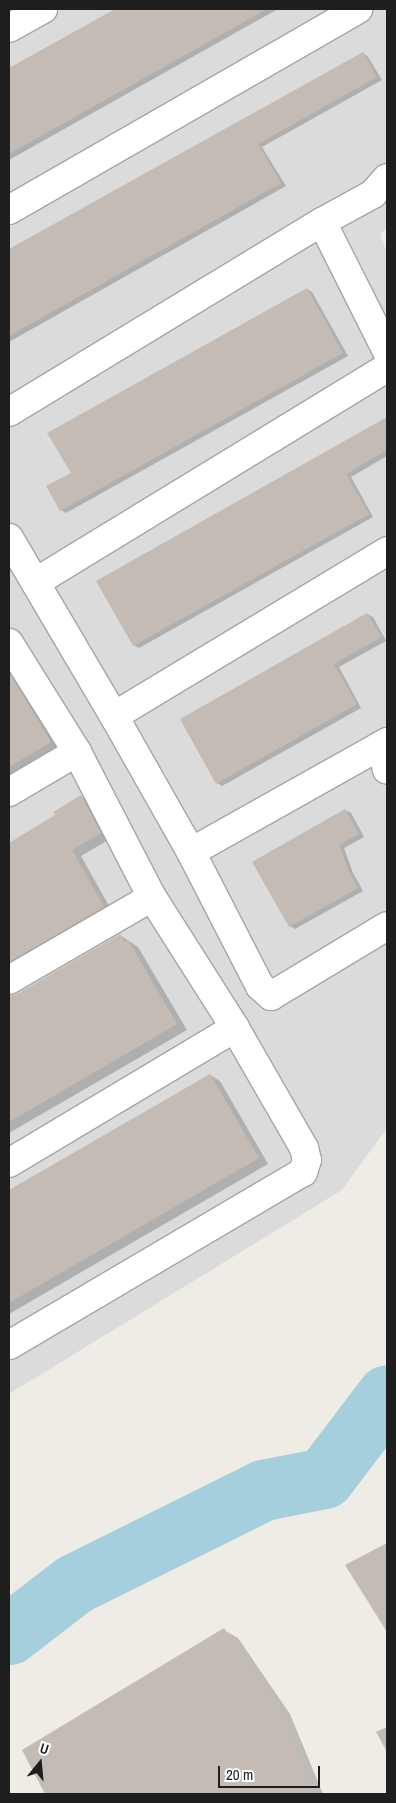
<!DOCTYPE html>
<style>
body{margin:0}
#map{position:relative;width:396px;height:1803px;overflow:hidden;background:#efece5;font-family:"Archivo Narrow",sans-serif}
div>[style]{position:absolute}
.residential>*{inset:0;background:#dcdbdb}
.shadow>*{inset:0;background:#0003}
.river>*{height:61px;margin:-30.5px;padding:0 30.5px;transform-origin:30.5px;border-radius:30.5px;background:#a5cfdc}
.building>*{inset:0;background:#c4bcb4}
.roads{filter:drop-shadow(1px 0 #a5a5a5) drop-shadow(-1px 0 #a5a5a5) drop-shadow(0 1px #a5a5a5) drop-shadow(0 -1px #a5a5a5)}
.minor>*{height:28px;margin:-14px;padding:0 14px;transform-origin:14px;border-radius:14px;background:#fff}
span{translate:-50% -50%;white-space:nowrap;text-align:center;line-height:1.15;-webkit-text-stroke:5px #fff;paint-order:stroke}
.frame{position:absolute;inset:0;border:10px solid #1e1e1e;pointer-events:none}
.north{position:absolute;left:15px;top:1738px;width:50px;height:50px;-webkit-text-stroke:4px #fff;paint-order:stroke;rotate:17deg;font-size:14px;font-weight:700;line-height:20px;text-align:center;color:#1e1e1e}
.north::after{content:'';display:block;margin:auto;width:18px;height:22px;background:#1e1e1e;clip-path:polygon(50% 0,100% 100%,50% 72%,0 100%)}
.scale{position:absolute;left:218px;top:1766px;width:102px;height:22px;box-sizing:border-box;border:2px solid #1e1e1e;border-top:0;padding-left:6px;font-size:15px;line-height:18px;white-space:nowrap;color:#1e1e1e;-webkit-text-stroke:4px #fff;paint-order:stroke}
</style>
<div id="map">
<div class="residential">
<i style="clip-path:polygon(9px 9px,387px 9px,387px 228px,380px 234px,387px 253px,387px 1128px,342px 1190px,9px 1394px)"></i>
</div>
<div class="shadow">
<i style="clip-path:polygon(118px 9px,278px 9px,9px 160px,9px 70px)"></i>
<i style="clip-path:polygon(363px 53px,368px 57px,382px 80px,262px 147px,286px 186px,9px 342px,9px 252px)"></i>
<i style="clip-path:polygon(307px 289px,312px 292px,348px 356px,66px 513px,61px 510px,72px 473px)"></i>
<i style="clip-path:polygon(385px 426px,387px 431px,387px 456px,351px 477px,373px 517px,139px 648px,134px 645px)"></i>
<i style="clip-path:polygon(367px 614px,373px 617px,386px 641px,339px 667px,361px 708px,222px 786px,217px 783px)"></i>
<i style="clip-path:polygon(9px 665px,61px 747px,9px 777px)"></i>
<i style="clip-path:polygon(81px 797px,91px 802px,110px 839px,81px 856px,113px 913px,9px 974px,9px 844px,57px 816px)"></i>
<i style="clip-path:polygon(345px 810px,351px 813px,364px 837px,344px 848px,353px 873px,363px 891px,295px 929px,290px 926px)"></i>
<i style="clip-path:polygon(120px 935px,138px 947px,187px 1030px,9px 1133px,9px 997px,17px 995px)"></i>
<i style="clip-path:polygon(210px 1075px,220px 1081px,268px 1164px,9px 1314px,9px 1192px)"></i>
<i style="clip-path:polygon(387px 1544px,387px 1634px,385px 1626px,347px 1565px)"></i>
<i style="clip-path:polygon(224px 1630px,238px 1638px,290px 1714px,323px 1794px,47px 1794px,23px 1750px)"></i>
<i style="clip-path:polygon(387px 1727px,387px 1752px,376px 1732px)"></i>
</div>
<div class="river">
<i style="left:9px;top:1634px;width:82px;rotate:-37.6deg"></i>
<i style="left:74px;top:1584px;width:211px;rotate:-26.4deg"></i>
<i style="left:263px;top:1490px;width:62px;rotate:-11.1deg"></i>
<i style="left:324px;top:1478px;width:104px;rotate:-52.8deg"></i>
</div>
<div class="building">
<i style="clip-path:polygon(115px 9px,267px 9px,9px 154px,9px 68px)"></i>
<i style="clip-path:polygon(363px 52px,377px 77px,258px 144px,281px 183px,9px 336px,9px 249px)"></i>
<i style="clip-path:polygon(307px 288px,343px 353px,60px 511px,46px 486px,71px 473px,47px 433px)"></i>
<i style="clip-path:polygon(387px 417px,387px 450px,346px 474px,369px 514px,133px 646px,96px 581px)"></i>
<i style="clip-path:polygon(367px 613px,382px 637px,334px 664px,357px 704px,216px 784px,180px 719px)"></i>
<i style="clip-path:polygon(9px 672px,51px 742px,9px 767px)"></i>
<i style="clip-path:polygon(81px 795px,101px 833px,72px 850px,104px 907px,9px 962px,9px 843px,55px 815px,53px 812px)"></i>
<i style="clip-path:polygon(345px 809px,359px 834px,339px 845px,348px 869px,358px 888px,289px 927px,252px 862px)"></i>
<i style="clip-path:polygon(120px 934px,125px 942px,128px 940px,177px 1024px,9px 1122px,9px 996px,17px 994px)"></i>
<i style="clip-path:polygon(210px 1074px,259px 1158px,9px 1303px,9px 1190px)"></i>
<i style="clip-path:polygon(387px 1543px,387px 1632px,345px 1565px)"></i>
<i style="clip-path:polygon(224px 1628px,277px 1705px,313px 1794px,45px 1794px,22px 1750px)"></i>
</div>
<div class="roads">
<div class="minor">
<i style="left:9px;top:28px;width:39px;rotate:-29deg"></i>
<i style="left:9px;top:210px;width:403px;rotate:-29.9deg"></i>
<i style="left:322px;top:222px;width:144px;rotate:63.3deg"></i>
<i style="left:9px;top:412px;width:366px;rotate:-31.3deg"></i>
<i style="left:322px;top:222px;width:58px;rotate:-28.8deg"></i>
<i style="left:373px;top:194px;width:21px;rotate:-49deg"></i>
<i style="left:9px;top:538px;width:207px;rotate:59.5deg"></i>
<i style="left:114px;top:716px;width:156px;rotate:60.5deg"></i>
<i style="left:191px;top:852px;width:151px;rotate:62.8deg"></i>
<i style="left:260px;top:986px;width:15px;rotate:42deg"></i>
<i style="left:271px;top:996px;width:135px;rotate:-31.1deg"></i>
<i style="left:36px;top:582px;width:411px;rotate:-31.4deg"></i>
<i style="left:9px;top:643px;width:128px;rotate:58deg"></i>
<i style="left:77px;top:752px;width:163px;rotate:62.7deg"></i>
<i style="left:152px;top:897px;width:155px;rotate:57.6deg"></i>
<i style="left:235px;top:1028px;width:138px;rotate:60.1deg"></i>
<i style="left:304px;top:1148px;width:12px;rotate:76deg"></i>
<i style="left:307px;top:1160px;width:13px;rotate:108deg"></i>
<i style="left:303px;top:1172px;width:341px;rotate:149.5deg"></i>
<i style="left:114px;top:716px;width:319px;rotate:-31.1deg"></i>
<i style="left:382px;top:745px;width:25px;rotate:79deg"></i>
<i style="left:9px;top:792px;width:79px;rotate:-30.5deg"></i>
<i style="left:191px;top:852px;width:225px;rotate:-29.3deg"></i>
<i style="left:9px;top:980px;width:165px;rotate:-30.1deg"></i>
<i style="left:9px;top:1163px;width:263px;rotate:-30.9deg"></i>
</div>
</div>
<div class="frame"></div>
<div class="north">U</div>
<div class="scale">20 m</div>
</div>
